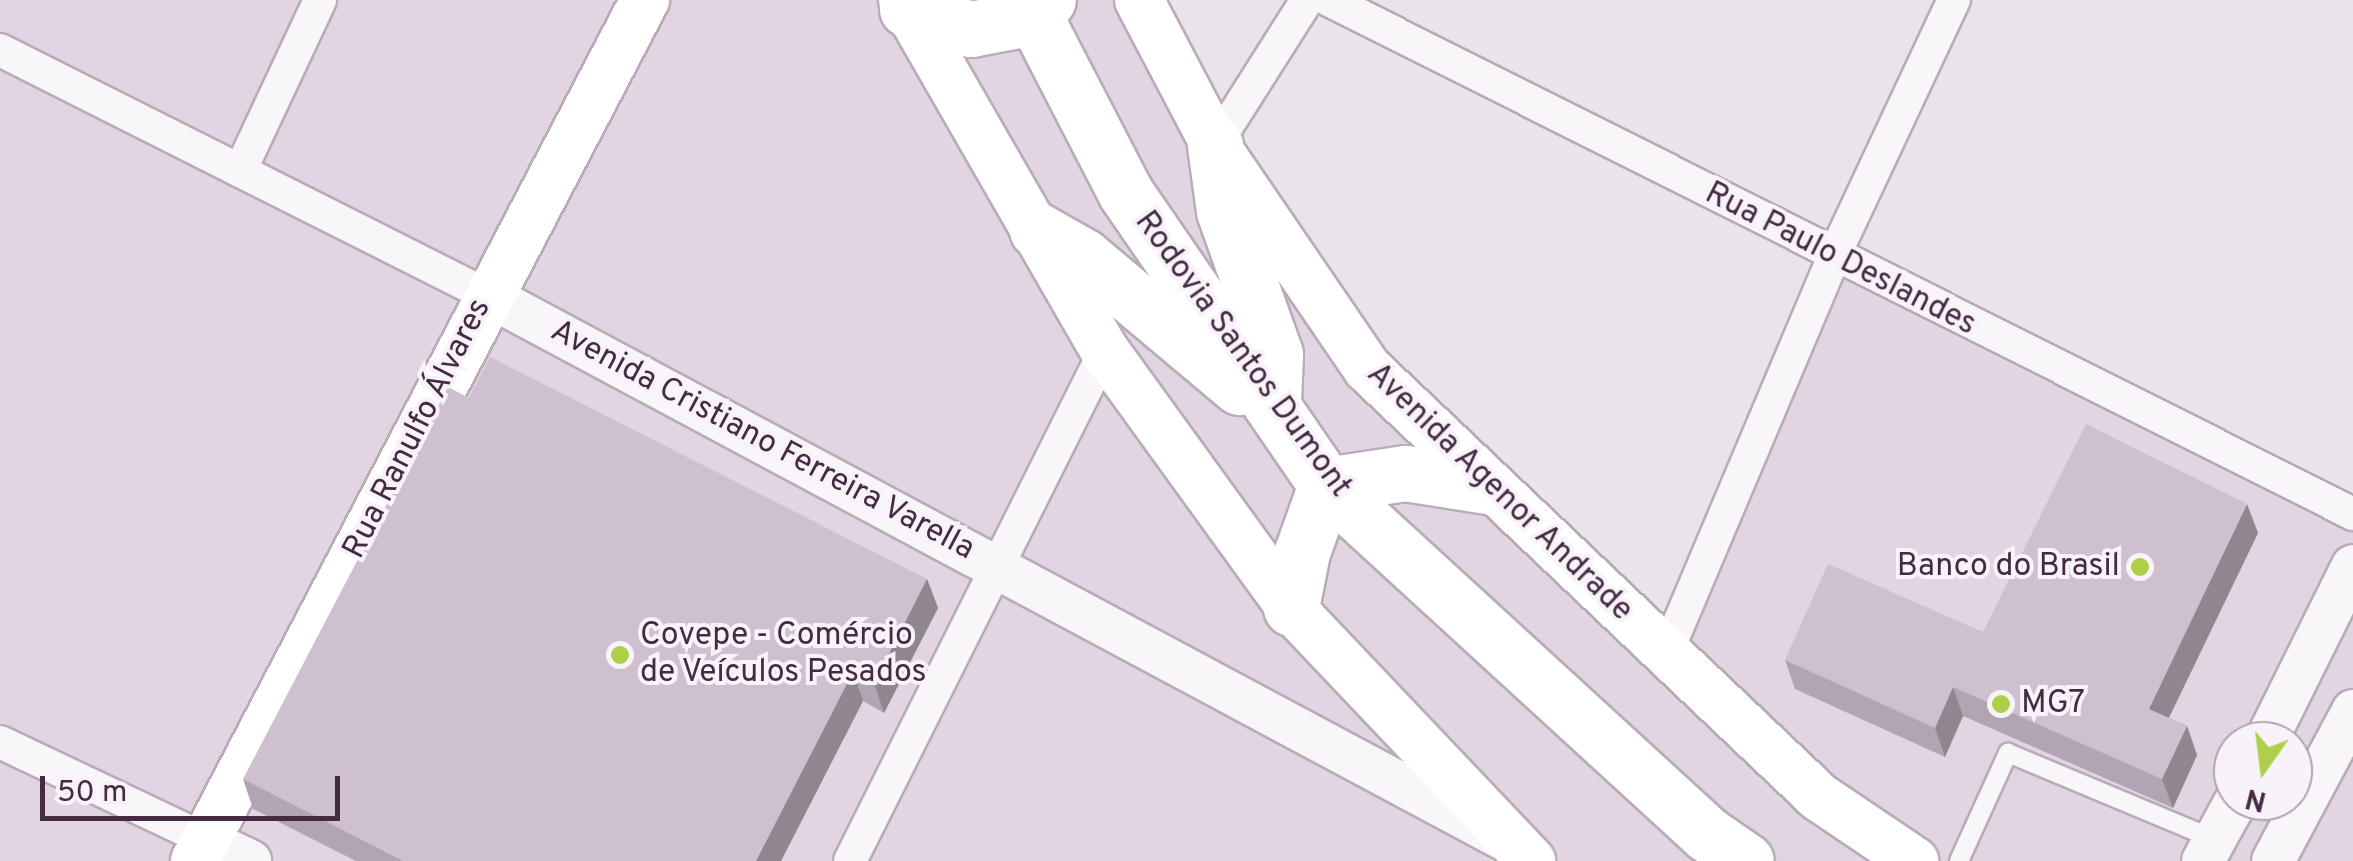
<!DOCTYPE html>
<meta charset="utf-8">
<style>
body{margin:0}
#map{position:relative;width:2353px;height:861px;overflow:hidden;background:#ebe3eb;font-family:Overpass,sans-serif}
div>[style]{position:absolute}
.built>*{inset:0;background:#e0d5e0}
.roads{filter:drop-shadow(2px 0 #b9acb9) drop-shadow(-2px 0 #b9acb9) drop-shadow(0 2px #b9acb9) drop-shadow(0 -2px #b9acb9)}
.service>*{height:18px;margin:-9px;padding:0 9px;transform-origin:9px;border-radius:9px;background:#f9f6f9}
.minor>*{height:32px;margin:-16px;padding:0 16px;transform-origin:16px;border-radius:16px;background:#f9f6f9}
.tertiary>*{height:42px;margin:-21px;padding:0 21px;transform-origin:21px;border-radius:21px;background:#f9f6f9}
.secondary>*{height:48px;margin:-24px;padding:0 24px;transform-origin:24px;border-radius:24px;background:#fff}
.trunk>*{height:55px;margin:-27.5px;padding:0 27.5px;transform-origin:27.5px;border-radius:27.5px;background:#fff}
.wall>*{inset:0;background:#b1a5b1}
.shaded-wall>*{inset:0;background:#908690}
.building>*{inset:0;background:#cec0ce}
.dots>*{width:28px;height:28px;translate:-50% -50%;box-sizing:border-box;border:5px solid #f8f3f8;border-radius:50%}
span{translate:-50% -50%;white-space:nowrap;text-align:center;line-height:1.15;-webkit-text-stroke:8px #f8f3f8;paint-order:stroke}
.street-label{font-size:32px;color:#442b43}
.poi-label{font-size:32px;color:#442b43}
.right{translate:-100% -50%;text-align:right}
.left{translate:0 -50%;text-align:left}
.north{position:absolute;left:2213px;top:721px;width:100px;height:100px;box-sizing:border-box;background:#f8f3f8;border:2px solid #b0a3b0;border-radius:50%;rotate:194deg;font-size:28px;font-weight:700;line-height:40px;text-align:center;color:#442b43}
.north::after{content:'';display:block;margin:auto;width:35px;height:45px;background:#adcf4a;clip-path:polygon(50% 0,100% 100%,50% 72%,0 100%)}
.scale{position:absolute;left:40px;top:776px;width:300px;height:45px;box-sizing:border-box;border:5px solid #442b43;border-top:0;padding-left:12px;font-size:30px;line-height:35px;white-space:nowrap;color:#442b43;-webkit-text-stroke:8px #f8f3f8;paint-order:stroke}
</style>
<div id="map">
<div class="built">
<i style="clip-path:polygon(evenodd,0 0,1141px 0,1290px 252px,1666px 653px,1834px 258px,2353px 514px,2353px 861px,0 861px,0 0,2233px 741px,2293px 741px,2293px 801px,2233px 801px,2233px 741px)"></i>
</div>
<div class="roads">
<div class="service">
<i style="left:1959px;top:861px;width:119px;rotate:-65.6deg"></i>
<i style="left:2008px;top:753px;width:223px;rotate:22.7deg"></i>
</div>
<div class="minor">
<i style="left:1329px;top:0;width:1146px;rotate:26.65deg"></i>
<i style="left:0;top:50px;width:545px;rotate:26.71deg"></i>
<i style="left:1215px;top:145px;width:172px;rotate:-57.6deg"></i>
<i style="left:240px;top:171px;width:189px;rotate:-64.9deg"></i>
<i style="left:1666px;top:654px;width:430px;rotate:-67.1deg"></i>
<i style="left:1833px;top:258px;width:285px;rotate:-64.9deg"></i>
<i style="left:0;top:742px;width:228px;rotate:25.4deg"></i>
<i style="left:850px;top:861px;width:570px;rotate:-63.43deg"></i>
</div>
<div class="tertiary">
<i style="left:487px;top:295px;width:1151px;rotate:28.15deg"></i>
<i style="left:2266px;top:741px;width:195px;rotate:-63.6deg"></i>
<i style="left:206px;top:840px;width:49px;rotate:25.5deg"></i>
<i style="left:2203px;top:861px;width:68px;rotate:-61.2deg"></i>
<i style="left:2273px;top:861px;width:170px;rotate:-61.9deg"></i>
</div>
<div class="secondary">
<i style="left:903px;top:0;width:405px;rotate:60.1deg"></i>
<i style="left:1105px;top:351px;width:317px;rotate:54.1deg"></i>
<i style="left:1291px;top:608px;width:349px;rotate:46.5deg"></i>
<i style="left:1139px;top:0;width:164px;rotate:62.3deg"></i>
<i style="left:1215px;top:145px;width:271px;rotate:55.7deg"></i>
<i style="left:1368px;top:369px;width:622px;rotate:43.5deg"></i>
<i style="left:1819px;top:797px;width:115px;rotate:34deg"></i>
<i style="left:195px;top:861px;width:972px;rotate:-62.41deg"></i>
</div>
<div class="trunk">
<i style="left:1026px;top:0;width:216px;rotate:62.7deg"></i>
<i style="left:1125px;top:192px;width:355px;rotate:55.5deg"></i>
<i style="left:1326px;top:485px;width:517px;rotate:42.49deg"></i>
<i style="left:1707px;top:834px;width:47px;rotate:34.7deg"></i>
<i style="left:907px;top:9px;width:67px;rotate:17.4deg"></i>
<i style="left:971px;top:29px;width:64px;rotate:-10.8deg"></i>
<i style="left:1034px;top:17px;width:22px;rotate:-51deg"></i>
<i style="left:1215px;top:145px;width:67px;rotate:82.2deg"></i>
<i style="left:1224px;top:211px;width:152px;rotate:70.4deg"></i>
<i style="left:1275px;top:354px;width:47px;rotate:92.4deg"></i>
<i style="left:1037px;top:230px;width:53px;rotate:29.5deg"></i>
<i style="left:1083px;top:256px;width:204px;rotate:40deg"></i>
<i style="left:1326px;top:485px;width:80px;rotate:-8.6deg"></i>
<i style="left:1405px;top:473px;width:82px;rotate:9.1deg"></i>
<i style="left:1291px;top:608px;width:57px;rotate:-78.9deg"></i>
<i style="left:1302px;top:552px;width:71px;rotate:-70.3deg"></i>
</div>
</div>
<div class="wall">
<i style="clip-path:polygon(2258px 533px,2169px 718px,2187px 726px,2197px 755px,2173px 808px,1963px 716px,1945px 757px,1795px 689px,1785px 660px,1983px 632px)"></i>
<i style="clip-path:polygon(927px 579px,938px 608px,884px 713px,863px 701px,781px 861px,356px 861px,253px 809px,243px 779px)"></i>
</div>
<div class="shaded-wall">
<i style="clip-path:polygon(2247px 504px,2258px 533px,2159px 738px,2149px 709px)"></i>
<i style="clip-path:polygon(927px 579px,938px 608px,884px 713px,874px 683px)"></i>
<i style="clip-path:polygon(853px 672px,863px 701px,781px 861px,756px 861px)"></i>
<i style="clip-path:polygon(1953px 687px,1963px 716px,1945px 757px,1935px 728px)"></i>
<i style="clip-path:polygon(2187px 726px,2197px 755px,2173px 808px,2162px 779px)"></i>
</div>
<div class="building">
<i style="clip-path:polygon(490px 357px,927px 579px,874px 683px,853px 672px,756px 861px,403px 861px,243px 779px,448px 387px,469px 398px)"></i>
<i style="clip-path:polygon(2086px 424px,2247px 504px,2149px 709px,2187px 726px,2162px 779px,1953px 687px,1935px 728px,1785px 660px,1828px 564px,1983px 632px)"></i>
</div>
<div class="dots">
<i style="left:2140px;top:567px;background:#adcf4a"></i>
<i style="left:620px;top:655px;background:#adcf4a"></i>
<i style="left:2001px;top:704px;background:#adcf4a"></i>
</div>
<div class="street-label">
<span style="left:1840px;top:260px;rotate:27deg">Rua Paulo Deslandes</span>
<span style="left:1242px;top:355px;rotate:54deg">Rodovia Santos Dumont</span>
<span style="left:418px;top:429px;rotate:-63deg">Rua Ranulfo Álvares</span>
<span style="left:762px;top:441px;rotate:28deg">Avenida Cristiano Ferreira Varella</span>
<span style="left:1499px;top:493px;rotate:44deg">Avenida Agenor Andrade</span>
</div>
<div class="poi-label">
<span class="right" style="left:2120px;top:567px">Banco do Brasil</span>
<span class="left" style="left:640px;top:655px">Covepe - Comércio<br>de Veículos Pesados</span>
<span class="left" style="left:2021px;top:704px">MG7</span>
</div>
<div class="north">N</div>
<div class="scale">50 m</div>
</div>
